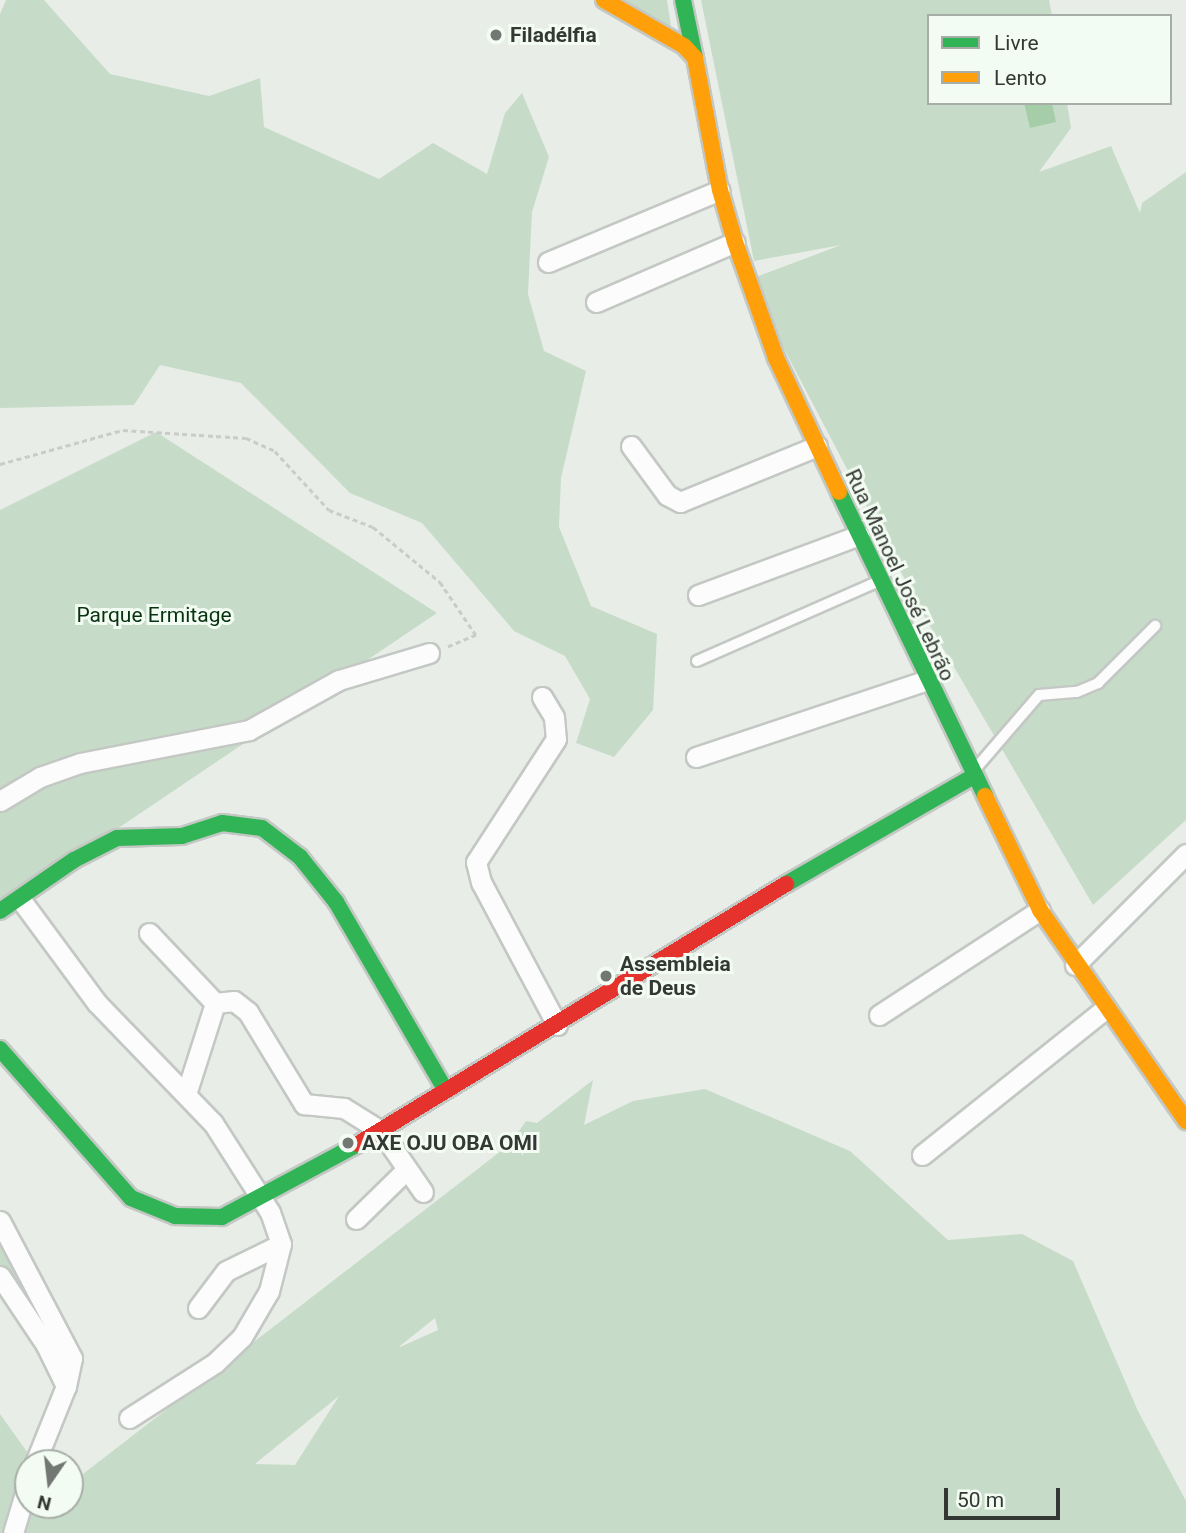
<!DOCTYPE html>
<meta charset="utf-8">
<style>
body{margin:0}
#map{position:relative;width:1186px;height:1533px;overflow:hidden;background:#e8ede8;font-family:Roboto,sans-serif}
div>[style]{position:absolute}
.green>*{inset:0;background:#c7dcc8}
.water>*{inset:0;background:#a5cea8}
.path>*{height:2.5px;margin-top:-1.25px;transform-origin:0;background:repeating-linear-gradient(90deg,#cacbca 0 5px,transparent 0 8.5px)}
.roads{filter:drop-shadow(2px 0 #c4c8c4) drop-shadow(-2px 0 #c4c8c4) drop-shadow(0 2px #c4c8c4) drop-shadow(0 -2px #c4c8c4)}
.lane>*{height:10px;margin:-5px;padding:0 5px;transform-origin:5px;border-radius:5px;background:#fcfcfc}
.street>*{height:19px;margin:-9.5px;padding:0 9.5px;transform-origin:9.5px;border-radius:9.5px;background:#fcfcfc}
.fast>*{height:16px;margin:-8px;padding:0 8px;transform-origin:8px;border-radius:8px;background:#30b455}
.slow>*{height:16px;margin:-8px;padding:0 8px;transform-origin:8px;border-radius:8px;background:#ff9f0a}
.jam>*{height:16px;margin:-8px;padding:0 8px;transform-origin:8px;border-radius:8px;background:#e5322d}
.dots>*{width:19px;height:19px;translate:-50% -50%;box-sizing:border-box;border:4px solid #f3fcf3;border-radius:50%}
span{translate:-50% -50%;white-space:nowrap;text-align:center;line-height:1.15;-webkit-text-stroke:6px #f3fcf3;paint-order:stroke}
.poi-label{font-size:21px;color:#343834;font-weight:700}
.left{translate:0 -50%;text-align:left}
.street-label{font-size:21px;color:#343834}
.park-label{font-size:21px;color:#083210}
.legend{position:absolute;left:927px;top:14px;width:245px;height:91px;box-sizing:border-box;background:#f3fcf3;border:2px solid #a7aea7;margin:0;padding:9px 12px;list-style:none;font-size:21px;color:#343834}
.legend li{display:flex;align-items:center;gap:14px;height:35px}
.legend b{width:35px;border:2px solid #a7aea7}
.north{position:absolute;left:14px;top:1449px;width:70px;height:70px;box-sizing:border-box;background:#f3fcf3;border:2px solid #a7aea7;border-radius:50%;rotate:194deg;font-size:19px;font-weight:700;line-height:28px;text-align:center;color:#343834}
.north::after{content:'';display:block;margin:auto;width:24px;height:32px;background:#737773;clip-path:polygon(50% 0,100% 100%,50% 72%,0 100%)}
.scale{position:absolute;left:944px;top:1488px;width:116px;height:32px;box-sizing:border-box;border:4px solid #343834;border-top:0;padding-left:9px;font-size:21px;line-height:24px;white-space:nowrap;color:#343834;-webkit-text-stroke:5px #f3fcf3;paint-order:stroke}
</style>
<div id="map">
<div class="green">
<i style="clip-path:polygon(6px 0,44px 0,110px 74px,209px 96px,260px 78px,264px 127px,379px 179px,433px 143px,487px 174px,505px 113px,522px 93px,549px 157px,532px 212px,528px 294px,544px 351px,586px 371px,561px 478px,559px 527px,591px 606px,657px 634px,653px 710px,614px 757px,576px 743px,590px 699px,565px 656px,514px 631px,422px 523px,350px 493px,241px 383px,160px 365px,134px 405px,0 408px,0 14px)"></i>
<i style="clip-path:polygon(604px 0,667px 0,673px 40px)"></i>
<i style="clip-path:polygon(701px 0,1049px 0,1052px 16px,929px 16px,929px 103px,1067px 103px,1071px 128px,1039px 172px,1111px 146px,1140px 213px,1142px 203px,1186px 172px,1186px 820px,1093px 905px,923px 614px,748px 280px,841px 245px,754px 261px)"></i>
<i style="clip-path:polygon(156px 432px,437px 613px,0 908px,0 510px)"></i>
<i style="clip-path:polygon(evenodd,593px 1080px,584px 1125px,633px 1101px,705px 1089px,850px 1151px,948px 1240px,1022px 1234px,1073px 1261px,1138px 1411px,1186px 1501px,1186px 1533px,23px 1533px,15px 1526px,42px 1505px,70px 1505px,70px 1484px,510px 1144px,526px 1121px,537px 1123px,593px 1080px,435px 1318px,438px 1330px,400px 1347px,400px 1346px,435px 1318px,593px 1080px,339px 1396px,295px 1465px,256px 1464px,256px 1463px,339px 1396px)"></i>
<i style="clip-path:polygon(0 1223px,70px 1370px,0 1270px)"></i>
<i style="clip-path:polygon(0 1414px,30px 1456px,11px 1533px,0 1533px)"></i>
</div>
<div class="water">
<i style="clip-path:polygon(1024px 103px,1052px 103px,1056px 122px,1030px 128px)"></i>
</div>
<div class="path">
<i style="left:0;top:464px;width:128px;rotate:-15.5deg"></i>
<i style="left:123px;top:430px;width:123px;rotate:3.7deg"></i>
<i style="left:246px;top:438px;width:32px;rotate:24deg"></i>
<i style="left:275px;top:451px;width:80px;rotate:47.5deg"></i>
<i style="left:329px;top:510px;width:47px;rotate:21.1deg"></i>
<i style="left:373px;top:527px;width:87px;rotate:39.4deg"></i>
<i style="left:440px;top:582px;width:64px;rotate:55.8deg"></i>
<i style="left:476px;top:635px;width:33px;rotate:157deg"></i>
</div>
<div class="roads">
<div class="lane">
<i style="left:697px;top:661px;width:199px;rotate:-23.7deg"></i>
<i style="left:977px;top:767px;width:95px;rotate:-49.3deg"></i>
<i style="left:1039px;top:695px;width:38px;rotate:-5deg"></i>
<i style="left:1077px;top:692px;width:23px;rotate:-23deg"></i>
<i style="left:1098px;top:683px;width:81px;rotate:-45deg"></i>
</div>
<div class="street">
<i style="left:548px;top:262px;width:186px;rotate:-22.7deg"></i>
<i style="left:596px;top:302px;width:151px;rotate:-23.3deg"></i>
<i style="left:631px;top:446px;width:61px;rotate:53.7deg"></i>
<i style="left:667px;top:495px;width:15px;rotate:28deg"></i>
<i style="left:680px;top:502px;width:148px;rotate:-22.2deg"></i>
<i style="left:698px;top:595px;width:172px;rotate:-20.4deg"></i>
<i style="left:542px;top:697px;width:23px;rotate:59deg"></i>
<i style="left:554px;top:717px;width:22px;rotate:85deg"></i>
<i style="left:556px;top:739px;width:147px;rotate:123deg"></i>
<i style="left:476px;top:862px;width:21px;rotate:76deg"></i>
<i style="left:481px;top:882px;width:162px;rotate:62deg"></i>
<i style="left:696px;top:757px;width:243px;rotate:-18.4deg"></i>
<i style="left:0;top:801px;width:47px;rotate:-31deg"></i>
<i style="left:40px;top:777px;width:42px;rotate:-19.3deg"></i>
<i style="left:80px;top:763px;width:172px;rotate:-11deg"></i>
<i style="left:249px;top:730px;width:103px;rotate:-29.1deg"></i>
<i style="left:339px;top:680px;width:94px;rotate:-16.7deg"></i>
<i style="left:21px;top:900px;width:128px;rotate:53.6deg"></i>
<i style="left:97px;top:1003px;width:167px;rotate:46deg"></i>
<i style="left:213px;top:1123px;width:106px;rotate:57.4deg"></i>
<i style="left:270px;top:1212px;width:34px;rotate:71deg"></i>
<i style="left:281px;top:1244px;width:49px;rotate:104.3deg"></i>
<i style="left:269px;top:1291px;width:53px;rotate:120.4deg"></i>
<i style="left:242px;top:1337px;width:37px;rotate:136deg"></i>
<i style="left:215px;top:1363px;width:102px;rotate:147.4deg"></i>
<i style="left:149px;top:933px;width:96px;rotate:46.7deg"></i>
<i style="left:1075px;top:965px;width:157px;rotate:-45deg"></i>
<i style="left:879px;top:1015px;width:192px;rotate:-33.1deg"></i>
<i style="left:187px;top:1091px;width:92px;rotate:-72.3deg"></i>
<i style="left:215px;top:1003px;width:19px;rotate:-6deg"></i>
<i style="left:234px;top:1001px;width:18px;rotate:38deg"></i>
<i style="left:248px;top:1012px;width:108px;rotate:58.7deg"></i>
<i style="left:304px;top:1104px;width:40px;rotate:5.7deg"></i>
<i style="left:344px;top:1108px;width:44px;rotate:31.9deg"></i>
<i style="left:381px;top:1131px;width:74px;rotate:55.5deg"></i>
<i style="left:922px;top:1155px;width:234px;rotate:-38.6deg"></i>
<i style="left:356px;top:1219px;width:70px;rotate:-44.4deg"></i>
<i style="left:0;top:1221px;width:155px;rotate:62.3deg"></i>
<i style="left:72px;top:1358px;width:29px;rotate:102deg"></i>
<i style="left:66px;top:1386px;width:83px;rotate:111.9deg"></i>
<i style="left:0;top:1276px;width:83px;rotate:56.3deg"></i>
<i style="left:46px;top:1345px;width:46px;rotate:64deg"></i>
<i style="left:198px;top:1308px;width:46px;rotate:-52.9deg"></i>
<i style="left:226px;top:1271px;width:61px;rotate:-26.1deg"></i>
<i style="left:13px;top:1533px;width:52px;rotate:-73.3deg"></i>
</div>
<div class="fast">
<i style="left:683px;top:0;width:59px;rotate:78.3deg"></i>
<i style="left:839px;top:492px;width:337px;rotate:64.3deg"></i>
<i style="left:786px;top:884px;width:215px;rotate:-29.9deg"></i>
<i style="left:0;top:911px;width:90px;rotate:-34.6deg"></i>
<i style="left:74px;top:860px;width:48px;rotate:-27.1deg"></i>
<i style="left:117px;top:838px;width:65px;rotate:-1.8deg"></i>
<i style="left:182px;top:836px;width:42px;rotate:-18deg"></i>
<i style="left:222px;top:823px;width:40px;rotate:7.1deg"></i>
<i style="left:262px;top:828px;width:48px;rotate:37.3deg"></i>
<i style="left:300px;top:857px;width:58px;rotate:51.3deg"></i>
<i style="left:336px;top:902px;width:216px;rotate:59.8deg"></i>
<i style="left:0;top:1049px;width:198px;rotate:48.7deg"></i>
<i style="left:131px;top:1198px;width:48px;rotate:22.2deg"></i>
<i style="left:175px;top:1216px;width:47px;rotate:1.2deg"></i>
<i style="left:222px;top:1217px;width:154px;rotate:-28.2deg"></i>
</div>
<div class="slow">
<i style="left:604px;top:0;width:92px;rotate:29.9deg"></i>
<i style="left:684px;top:46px;width:16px;rotate:47deg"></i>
<i style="left:695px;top:58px;width:134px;rotate:79.3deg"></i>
<i style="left:720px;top:190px;width:54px;rotate:73.9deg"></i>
<i style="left:735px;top:242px;width:123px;rotate:70.5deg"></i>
<i style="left:776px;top:358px;width:148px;rotate:64.8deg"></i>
<i style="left:985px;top:796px;width:127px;rotate:64.2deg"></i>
<i style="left:1040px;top:910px;width:257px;rotate:55.3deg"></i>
</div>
<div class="jam">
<i style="left:358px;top:1144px;width:501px;rotate:-31.28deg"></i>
</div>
</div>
<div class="dots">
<i style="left:496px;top:35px;background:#737773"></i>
<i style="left:606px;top:976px;background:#737773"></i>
<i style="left:348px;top:1143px;background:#737773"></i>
</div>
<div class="poi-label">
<span class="left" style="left:510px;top:35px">Filadélfia</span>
<span class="left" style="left:620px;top:976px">Assembleia<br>de Deus</span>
<span class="left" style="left:362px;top:1143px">AXE OJU OBA OMI</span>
</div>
<div class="street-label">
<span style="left:900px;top:575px;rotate:65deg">Rua Manoel José Lebrão</span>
</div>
<div class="park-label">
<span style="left:154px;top:615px">Parque Ermitage</span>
</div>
<ul class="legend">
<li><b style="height:9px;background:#30b455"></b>Livre</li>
<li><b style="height:9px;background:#ff9f0a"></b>Lento</li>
</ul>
<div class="north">N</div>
<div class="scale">50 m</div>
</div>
